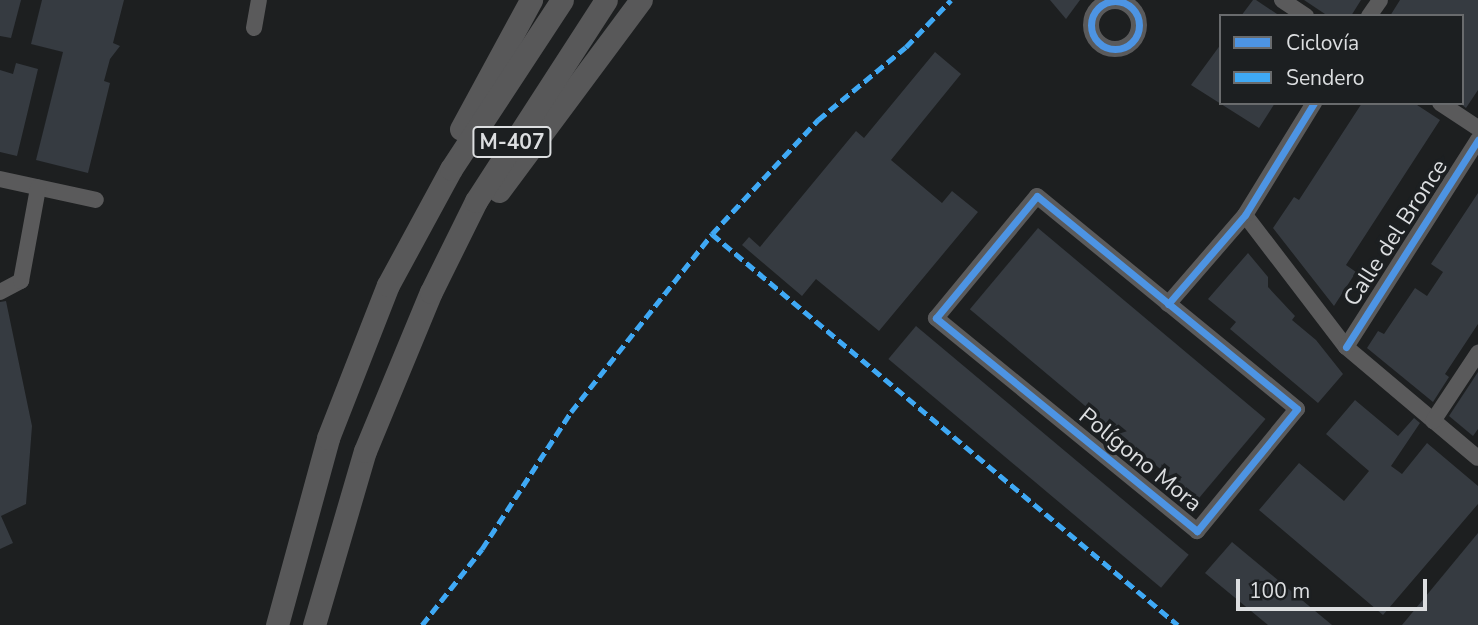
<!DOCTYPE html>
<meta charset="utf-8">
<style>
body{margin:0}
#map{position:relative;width:1478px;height:625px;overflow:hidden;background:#1d1f20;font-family:"Nunito Sans",sans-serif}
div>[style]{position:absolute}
.building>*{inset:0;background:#363b41;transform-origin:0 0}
.minor>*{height:16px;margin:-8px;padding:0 8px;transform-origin:8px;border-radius:8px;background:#5a5a5b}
.minor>.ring{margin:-8px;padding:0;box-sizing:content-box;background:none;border:16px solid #5a5a5b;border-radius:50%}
.highway>*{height:23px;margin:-11.5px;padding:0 11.5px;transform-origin:11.5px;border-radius:11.5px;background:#585859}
.quiet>*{height:5px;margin-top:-2.5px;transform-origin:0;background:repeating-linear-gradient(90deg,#3fa9f5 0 10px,transparent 0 15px)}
.cycleway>*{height:7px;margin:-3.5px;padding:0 3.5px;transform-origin:3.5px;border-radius:3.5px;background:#4d94e3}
.cycleway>.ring{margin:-3.5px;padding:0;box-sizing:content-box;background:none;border:7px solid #4d94e3;border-radius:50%}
span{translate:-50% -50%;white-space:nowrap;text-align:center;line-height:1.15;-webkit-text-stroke:7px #1c1f21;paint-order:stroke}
.shield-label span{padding:2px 5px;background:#1c1f21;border:2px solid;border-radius:5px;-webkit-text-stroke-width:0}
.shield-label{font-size:21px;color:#dcdee0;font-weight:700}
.street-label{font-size:23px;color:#dcdee0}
.legend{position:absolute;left:1219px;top:14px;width:245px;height:91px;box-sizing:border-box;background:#1c1f21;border:2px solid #696b6d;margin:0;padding:9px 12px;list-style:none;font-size:21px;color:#dcdee0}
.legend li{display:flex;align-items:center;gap:14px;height:35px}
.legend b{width:35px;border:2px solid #696b6d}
.scale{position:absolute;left:1236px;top:579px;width:191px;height:32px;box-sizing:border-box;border:4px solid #dcdee0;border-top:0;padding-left:9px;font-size:21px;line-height:24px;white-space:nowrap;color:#dcdee0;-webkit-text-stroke:5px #1c1f21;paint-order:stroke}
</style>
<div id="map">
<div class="building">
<i style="clip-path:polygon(0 0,21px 0,11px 38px,0 36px)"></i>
<i style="clip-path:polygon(42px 0,124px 0,113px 43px,120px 46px,110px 59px,104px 81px,110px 83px,88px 173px,36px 160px,63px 52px,31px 44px)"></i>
<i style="clip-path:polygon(1050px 0,1080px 0,1066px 19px)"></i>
<i style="clip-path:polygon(1253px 0,1256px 0,1280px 16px,1241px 16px)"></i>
<i style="clip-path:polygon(1304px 0,1361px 0,1351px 16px,1328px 16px)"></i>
<i style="clip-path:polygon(1400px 0,1478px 0,1478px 90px,1466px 108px,1462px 105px,1462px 16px,1390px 16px)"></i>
<i style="clip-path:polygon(1221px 44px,1221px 103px,1275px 103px,1259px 128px,1191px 85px)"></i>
<i style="clip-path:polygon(935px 52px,961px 74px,891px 160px,942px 203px,952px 191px,978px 212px,879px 331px,816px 279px,802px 296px,742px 245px,749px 237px,760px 247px,856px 131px,864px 138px)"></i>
<i style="clip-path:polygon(16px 63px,38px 69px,17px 156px,0 152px,0 70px,13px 74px)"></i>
<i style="clip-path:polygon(1362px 103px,1414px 103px,1440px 120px,1346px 265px,1356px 272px,1334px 306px,1273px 228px,1294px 197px,1299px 200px)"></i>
<i style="clip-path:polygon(1478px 193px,1478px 324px,1445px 374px,1449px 377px,1433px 402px,1367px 348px,1378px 331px,1384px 334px,1415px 288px,1427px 296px,1443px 272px,1431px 264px)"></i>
<i style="left:1038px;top:228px;width:297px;height:106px;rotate:40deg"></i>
<i style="clip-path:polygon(1248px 253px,1268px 277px,1268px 287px,1295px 316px,1292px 320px,1316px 340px,1343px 374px,1318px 403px,1230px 329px,1236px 322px,1208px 299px)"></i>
<i style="clip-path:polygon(6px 301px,32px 426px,26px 504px,1px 516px,13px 543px,0 549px,0 302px)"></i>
<i style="left:916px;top:326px;width:356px;height:43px;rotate:40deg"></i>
<i style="clip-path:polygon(1478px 372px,1478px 429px,1473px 436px,1449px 416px)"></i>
<i style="clip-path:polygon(1355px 400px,1398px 436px,1414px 418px,1420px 423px,1391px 466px,1402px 474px,1427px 443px,1478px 486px,1478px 504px,1383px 615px,1259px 510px,1299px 463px,1344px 501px,1369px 471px,1326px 434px)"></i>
<i style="clip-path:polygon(1478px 533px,1478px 625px,1402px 625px)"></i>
<i style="clip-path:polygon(1232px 542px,1332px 625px,1268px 625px,1205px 573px)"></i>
</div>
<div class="minor">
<i style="left:1282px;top:0;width:29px;rotate:34deg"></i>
<i class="ring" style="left:1091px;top:1px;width:32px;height:32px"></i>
<i style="left:1369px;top:16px;width:19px;rotate:-55deg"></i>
<i style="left:254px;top:28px;width:28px;rotate:-80deg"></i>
<i style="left:1440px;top:103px;width:45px;rotate:33.3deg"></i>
<i style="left:0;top:179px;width:98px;rotate:12.3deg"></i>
<i style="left:1037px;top:196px;width:336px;rotate:39.3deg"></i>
<i style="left:1297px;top:409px;width:158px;rotate:129.3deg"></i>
<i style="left:1197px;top:531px;width:337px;rotate:-140.8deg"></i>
<i style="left:936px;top:318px;width:158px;rotate:-50.4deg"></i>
<i style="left:1245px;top:215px;width:166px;rotate:52.6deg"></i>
<i style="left:1346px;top:347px;width:172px;rotate:40.1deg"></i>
<i style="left:0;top:292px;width:24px;rotate:-28deg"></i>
<i style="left:21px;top:281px;width:95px;rotate:-79.6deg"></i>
<i style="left:1168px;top:304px;width:118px;rotate:-49.1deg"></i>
<i style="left:1245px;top:215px;width:132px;rotate:-58.4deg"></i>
<i style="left:1346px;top:347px;width:246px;rotate:-57.5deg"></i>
<i style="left:1433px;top:421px;width:82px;rotate:-56.5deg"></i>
</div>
<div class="highway">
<i style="left:461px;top:129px;width:147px;rotate:-61.5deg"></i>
<i style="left:499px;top:191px;width:238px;rotate:-53.4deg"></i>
<i style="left:277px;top:625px;width:194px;rotate:-74.7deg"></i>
<i style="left:328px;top:438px;width:164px;rotate:-68.6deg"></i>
<i style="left:388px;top:285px;width:132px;rotate:-61.5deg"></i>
<i style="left:451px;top:169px;width:202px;rotate:-56.7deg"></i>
<i style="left:314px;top:625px;width:181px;rotate:-73.7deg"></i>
<i style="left:365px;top:451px;width:172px;rotate:-67.5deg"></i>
<i style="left:431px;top:292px;width:102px;rotate:-63.7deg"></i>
<i style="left:476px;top:201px;width:239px;rotate:-57.1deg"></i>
</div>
<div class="quiet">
<i style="left:712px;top:234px;width:608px;rotate:40deg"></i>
<i style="left:422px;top:625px;width:97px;rotate:-51.7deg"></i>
<i style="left:482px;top:549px;width:163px;rotate:-57deg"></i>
<i style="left:571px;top:412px;width:227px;rotate:-51.6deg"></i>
<i style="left:712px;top:234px;width:156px;rotate:-47.1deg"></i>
<i style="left:818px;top:120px;width:114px;rotate:-39.7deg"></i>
<i style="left:906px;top:47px;width:65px;rotate:-46.2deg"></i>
</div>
<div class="cycleway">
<i class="ring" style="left:1091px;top:1px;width:41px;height:41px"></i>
<i style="left:1037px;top:196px;width:336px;rotate:39.3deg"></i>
<i style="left:1297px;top:409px;width:158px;rotate:129.3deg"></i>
<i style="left:1197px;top:531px;width:337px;rotate:-140.8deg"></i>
<i style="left:936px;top:318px;width:158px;rotate:-50.4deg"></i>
<i style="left:1168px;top:304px;width:118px;rotate:-49.1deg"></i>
<i style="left:1245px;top:215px;width:132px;rotate:-58.4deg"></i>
<i style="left:1346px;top:347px;width:246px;rotate:-57.5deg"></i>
</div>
<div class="shield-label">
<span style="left:512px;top:142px">M-407</span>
</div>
<div class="street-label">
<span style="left:1396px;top:233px;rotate:-57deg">Calle del Bronce</span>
<span style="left:1140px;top:460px;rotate:39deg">Polígono Mora</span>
</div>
<ul class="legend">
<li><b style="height:9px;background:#4d94e3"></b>Ciclovía</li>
<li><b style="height:9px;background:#3fa9f5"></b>Sendero</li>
</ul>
<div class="scale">100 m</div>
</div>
